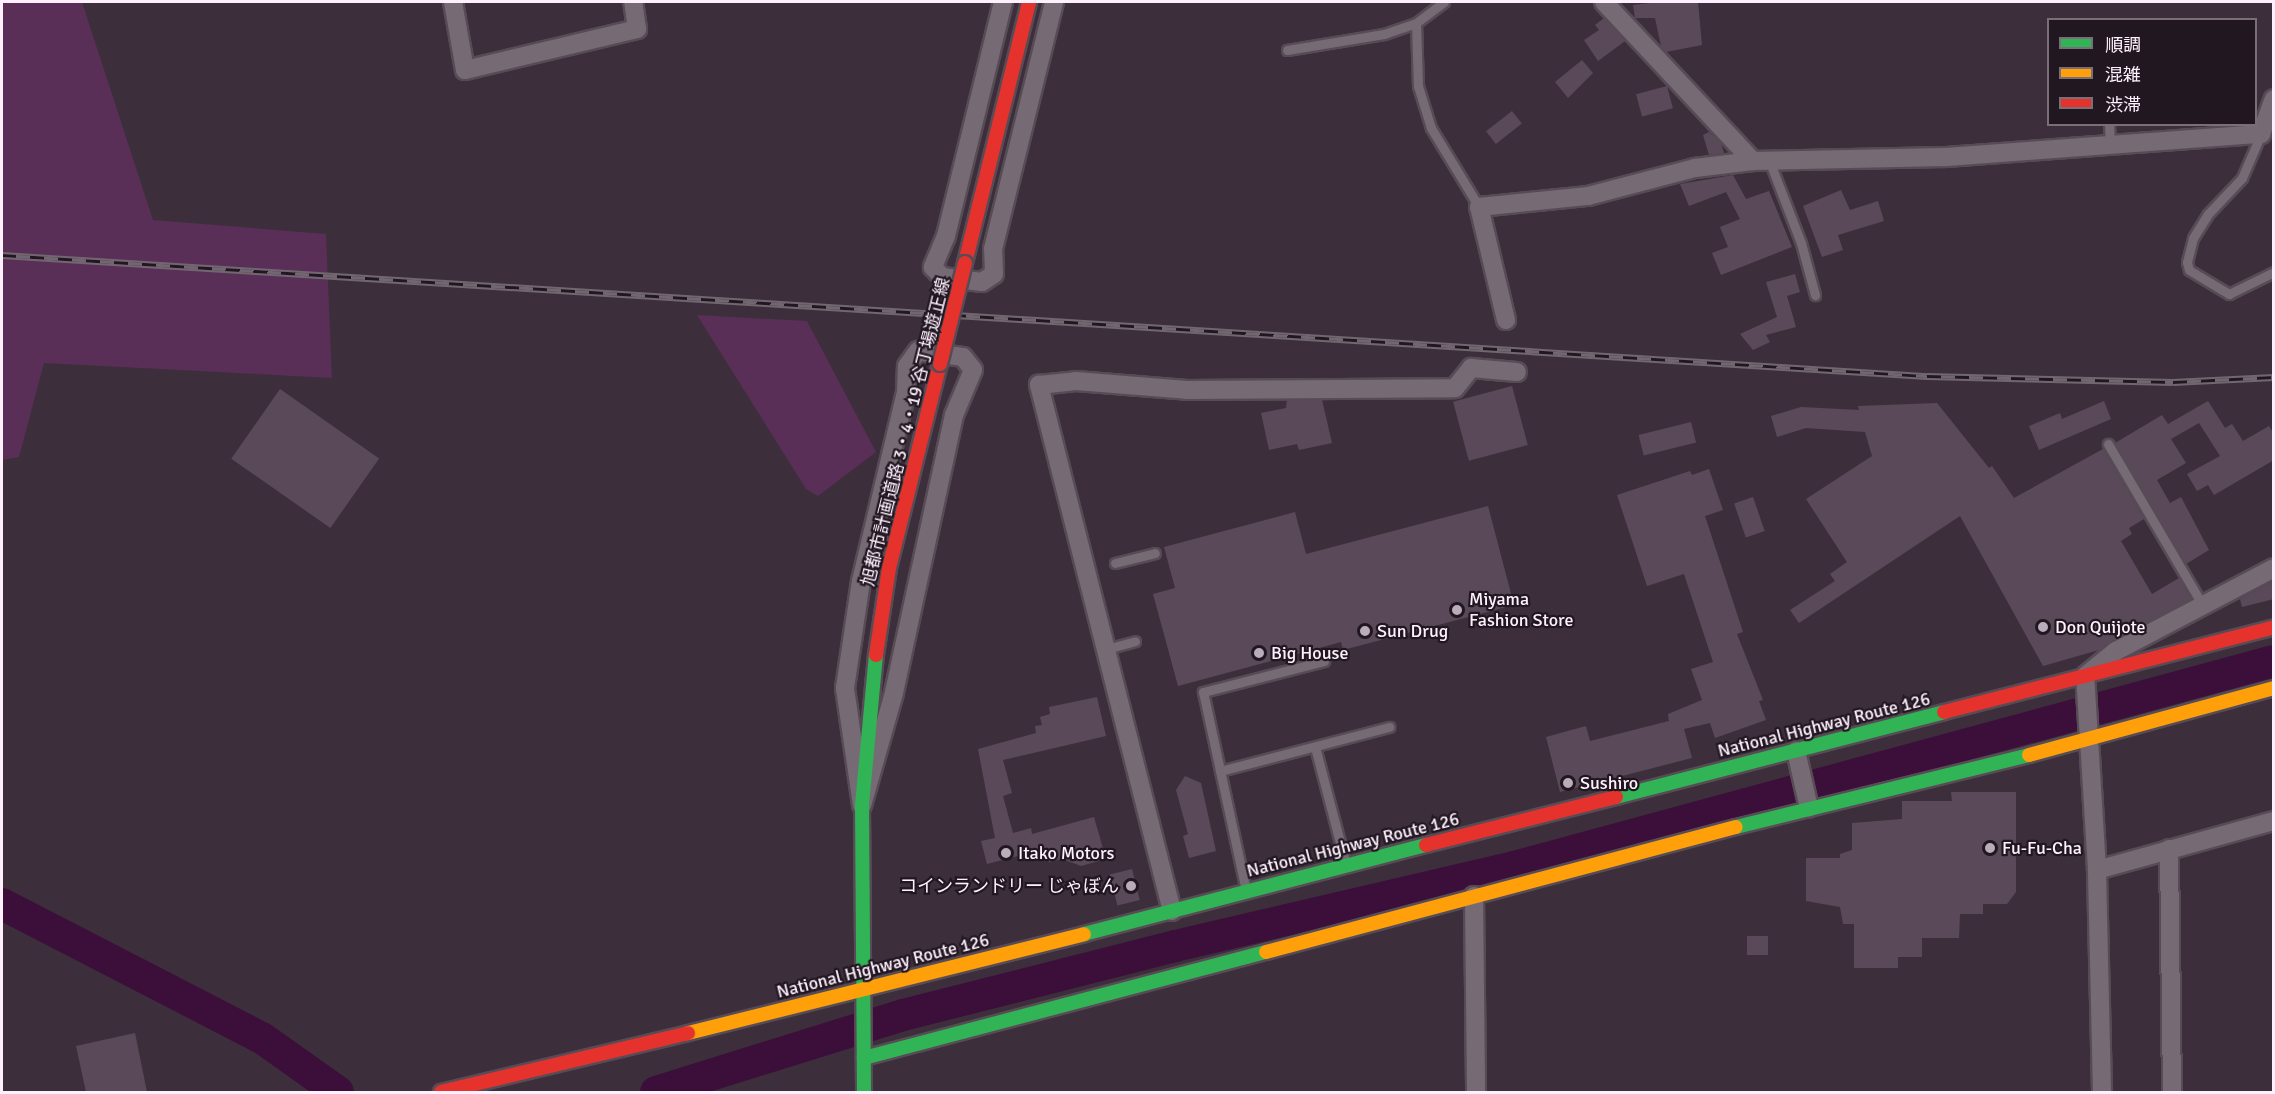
<!DOCTYPE html>
<meta charset="utf-8">
<style>
body{margin:0}
#map{position:relative;width:2275px;height:1094px;overflow:hidden;background:#3c2f3b;font-family:Signika,"Noto Sans JP",sans-serif}
div>[style]{position:absolute}
.green>*{inset:0;background:#592e57}
.river>*{height:32px;margin:-16px;padding:0 16px;transform-origin:16px;border-radius:16px;background:#3c0f3b}
.building>*{inset:0;background:#5a4a59;transform-origin:0 0}
.roads{filter:drop-shadow(2px 0 #574c56) drop-shadow(-2px 0 #574c56) drop-shadow(0 2px #574c56) drop-shadow(0 -2px #574c56)}
.lane>*{height:9px;margin:-4.5px;padding:0 4.5px;transform-origin:4.5px;border-radius:4.5px;background:#766b75}
.street>*{height:18px;margin:-9px;padding:0 9px;transform-origin:9px;border-radius:9px;background:#766b75}
.fast>*{height:14px;margin:-7px;padding:0 7px;transform-origin:7px;border-radius:7px;background:#30b455}
.slow>*{height:14px;margin:-7px;padding:0 7px;transform-origin:7px;border-radius:7px;background:#ff9f0a}
.jam>*{height:14px;margin:-7px;padding:0 7px;transform-origin:7px;border-radius:7px;background:#e5322d}
.rail>*{height:7px;margin-top:-3.5px;transform-origin:0;background:repeating-linear-gradient(90deg,#211721 0 14px,#726671 0 28px);box-sizing:border-box;border-block:2px solid #726671}
.bridges{filter:drop-shadow(2px 0 #574c56) drop-shadow(-2px 0 #574c56) drop-shadow(0 2px #574c56) drop-shadow(0 -2px #574c56)}
.jam-bridge>*{height:14px;margin:-7px;padding:0 7px;transform-origin:7px;border-radius:7px;background:#e5322d}
.dots>*{width:16px;height:16px;translate:-50% -50%;box-sizing:border-box;border:3px solid #211721;border-radius:50%}
span{translate:-50% -50%;white-space:nowrap;text-align:center;line-height:1.15;-webkit-text-stroke:4.5px #211721;paint-order:stroke}
.street-label{font-size:18px;color:#fff0fd}
.poi-label{font-size:18px;color:#fff0fd}
.left{translate:0 -50%;text-align:left}
.right{translate:-100% -50%;text-align:right}
.frame{position:absolute;inset:0;border:3px solid #fff0fd;pointer-events:none}
.legend{position:absolute;left:2047px;top:18px;width:210px;height:108px;box-sizing:border-box;background:#211721;border:2px solid #7a6e79;margin:0;padding:8px 10px;list-style:none;font-size:18px;color:#fff0fd}
.legend li{display:flex;align-items:center;gap:12px;height:30px}
.legend b{width:30px;border:2px solid #7a6e79}
</style>
<div id="map">
<div class="green">
<i style="clip-path:polygon(2px 2px,82px 2px,153px 220px,326px 234px,332px 378px,44px 363px,19px 457px,2px 460px)"></i>
<i style="clip-path:polygon(697px 315px,807px 321px,876px 452px,818px 496px,806px 489px)"></i>
</div>
<div class="river">
<i style="left:2px;top:904px;width:292px;rotate:27.3deg"></i>
<i style="left:262px;top:1038px;width:93px;rotate:35.4deg"></i>
<i style="left:656px;top:1092px;width:259px;rotate:-17.3deg"></i>
<i style="left:903px;top:1015px;width:281px;rotate:-14.2deg"></i>
<i style="left:1175px;top:946px;width:348px;rotate:-13.1deg"></i>
<i style="left:1514px;top:867px;width:787px;rotate:-15.17deg"></i>
</div>
<div class="building">
<i style="clip-path:polygon(1658px 2px,1698px 2px,1702px 45px,1666px 52px,1661px 46px,1655px 18px,1635px 18px,1633px 5px)"></i>
<i style="clip-path:polygon(1604px 18px,1625px 41px,1598px 61px,1584px 40px,1599px 30px,1595px 25px)"></i>
<i style="clip-path:polygon(1582px 60px,1593px 73px,1568px 98px,1555px 82px)"></i>
<i style="left:1667px;top:86px;width:23px;height:32px;rotate:75deg"></i>
<i style="left:1512px;top:111px;width:16px;height:33px;rotate:52deg"></i>
<i style="clip-path:polygon(1709px 132px,1721px 143px,1724px 153px,1709px 155px,1703px 135px)"></i>
<i style="clip-path:polygon(1733px 175px,1746px 199px,1769px 191px,1792px 247px,1721px 275px,1712px 253px,1728px 247px,1720px 227px,1740px 219px,1726px 192px,1689px 206px,1680px 184px)"></i>
<i style="clip-path:polygon(1841px 190px,1850px 210px,1878px 201px,1884px 221px,1838px 235px,1843px 250px,1822px 257px,1803px 206px)"></i>
<i style="clip-path:polygon(1795px 274px,1800px 292px,1787px 296px,1796px 327px,1766px 335px,1770px 342px,1753px 350px,1740px 334px,1777px 317px,1766px 282px)"></i>
<i style="left:1512px;top:386px;width:61px;height:61px;rotate:75deg"></i>
<i style="left:280px;top:389px;width:121px;height:85px;rotate:35deg"></i>
<i style="clip-path:polygon(1287px 400px,1322px 400px,1332px 443px,1299px 450px,1297px 444px,1269px 450px,1261px 413px,1286px 408px)"></i>
<i style="clip-path:polygon(2104px 401px,2111px 419px,2039px 450px,2029px 426px,2060px 413px,2062px 419px)"></i>
<i style="clip-path:polygon(2208px 401px,2225px 428px,2232px 424px,2243px 441px,2269px 426px,2274px 434px,2274px 460px,2214px 495px,2208px 485px,2197px 491px,2187px 474px,2220px 456px,2199px 423px,2171px 439px,2186px 463px,2157px 480px,2170px 503px,2181px 497px,2209px 550px,2186px 564px,2115px 443px,2162px 415px,2168px 424px)"></i>
<i style="clip-path:polygon(1937px 403px,1989px 468px,1992px 466px,2014px 498px,2103px 449px,2144px 519px,2129px 528px,2132px 534px,2121px 541px,2152px 594px,2179px 578px,2191px 599px,2099px 650px,2043px 666px,1960px 516px,1799px 623px,1790px 610px,1835px 581px,1830px 574px,1847px 562px,1806px 499px,1872px 456px,1865px 432px,1806px 428px,1777px 437px,1771px 416px,1801px 407px,1859px 410px,1858px 406px)"></i>
<i style="left:1691px;top:422px;width:21px;height:54px;rotate:76deg"></i>
<i style="clip-path:polygon(1709px 469px,1723px 510px,1705px 516px,1743px 632px,1737px 634px,1763px 700px,1759px 701px,1766px 720px,1715px 738px,1710px 723px,1684px 729px,1692px 758px,1560px 792px,1546px 737px,1586px 726px,1590px 741px,1669px 721px,1668px 714px,1702px 700px,1691px 669px,1713px 662px,1684px 574px,1647px 586px,1617px 495px,1690px 471px,1692px 475px)"></i>
<i style="left:1753px;top:497px;width:36px;height:20px;rotate:71deg"></i>
<i style="clip-path:polygon(1488px 506px,1514px 605px,1343px 650px,1341px 642px,1178px 686px,1153px 594px,1175px 588px,1164px 547px,1295px 512px,1306px 554px)"></i>
<i style="clip-path:polygon(2274px 581px,2274px 599px,2242px 607px,2240px 599px)"></i>
<i style="clip-path:polygon(1097px 697px,1106px 736px,1003px 760px,1012px 793px,1003px 796px,1013px 833px,1031px 828px,1032px 834px,1094px 817px,1106px 859px,1081px 866px,1062px 859px,1049px 862px,1045px 849px,987px 864px,981px 841px,995px 838px,978px 749px,1036px 733px,1035px 726px,1042px 725px,1040px 717px,1050px 714px,1049px 707px)"></i>
<i style="clip-path:polygon(1185px 776px,1201px 783px,1216px 851px,1189px 858px,1183px 836px,1188px 834px,1176px 790px)"></i>
<i style="clip-path:polygon(1951px 792px,2016px 792px,2016px 892px,2007px 904px,1983px 904px,1983px 914px,1960px 914px,1959px 938px,1922px 938px,1922px 957px,1898px 957px,1898px 968px,1854px 968px,1854px 924px,1843px 924px,1840px 907px,1806px 901px,1806px 858px,1840px 858px,1840px 854px,1852px 850px,1852px 823px,1902px 819px,1902px 801px,1952px 801px)"></i>
<i style="left:1132px;top:869px;width:32px;height:23px;rotate:76deg"></i>
<i style="left:1768px;top:936px;width:19px;height:21px;rotate:90deg"></i>
<i style="clip-path:polygon(135px 1033px,147px 1092px,86px 1092px,76px 1046px)"></i>
</div>
<div class="roads">
<div class="lane">
<i style="left:1416px;top:23px;width:63px;rotate:88.2deg"></i>
<i style="left:1418px;top:86px;width:44px;rotate:72.8deg"></i>
<i style="left:1431px;top:128px;width:92px;rotate:58.7deg"></i>
<i style="left:1287px;top:50px;width:98px;rotate:-9.4deg"></i>
<i style="left:1384px;top:34px;width:34px;rotate:-19deg"></i>
<i style="left:1416px;top:23px;width:35px;rotate:-37deg"></i>
<i style="left:2109px;top:124px;width:21px;rotate:87deg"></i>
<i style="left:2261px;top:134px;width:48px;rotate:113.4deg"></i>
<i style="left:2242px;top:178px;width:50px;rotate:133.4deg"></i>
<i style="left:2208px;top:214px;width:28px;rotate:122deg"></i>
<i style="left:2193px;top:238px;width:25px;rotate:104deg"></i>
<i style="left:2187px;top:262px;width:8px;rotate:76deg"></i>
<i style="left:2189px;top:270px;width:47px;rotate:31deg"></i>
<i style="left:2229px;top:294px;width:50px;rotate:-26.1deg"></i>
<i style="left:1769px;top:160px;width:89px;rotate:68.9deg"></i>
<i style="left:1801px;top:243px;width:54px;rotate:74.9deg"></i>
<i style="left:2108px;top:444px;width:188px;rotate:59.6deg"></i>
<i style="left:1115px;top:563px;width:41px;rotate:-14deg"></i>
<i style="left:1106px;top:649px;width:30px;rotate:-15deg"></i>
<i style="left:1315px;top:747px;width:118px;rotate:75.3deg"></i>
<i style="left:1220px;top:771px;width:175px;rotate:-14.6deg"></i>
<i style="left:1245px;top:886px;width:198px;rotate:-102.2deg"></i>
<i style="left:1203px;top:692px;width:125px;rotate:-14.4deg"></i>
</div>
<div class="street">
<i style="left:453px;top:2px;width:69px;rotate:80deg"></i>
<i style="left:465px;top:70px;width:177px;rotate:-13.4deg"></i>
<i style="left:637px;top:29px;width:27px;rotate:-98deg"></i>
<i style="left:1003px;top:2px;width:241px;rotate:103.7deg"></i>
<i style="left:946px;top:236px;width:34px;rotate:113deg"></i>
<i style="left:933px;top:267px;width:13px;rotate:48deg"></i>
<i style="left:942px;top:277px;width:40px;rotate:7.1deg"></i>
<i style="left:982px;top:282px;width:14px;rotate:-34deg"></i>
<i style="left:994px;top:274px;width:25px;rotate:-92deg"></i>
<i style="left:993px;top:249px;width:254px;rotate:-76.1deg"></i>
<i style="left:1604px;top:2px;width:218px;rotate:46.9deg"></i>
<i style="left:1506px;top:320px;width:116px;rotate:-103.4deg"></i>
<i style="left:1479px;top:207px;width:110px;rotate:-5.8deg"></i>
<i style="left:1588px;top:196px;width:111px;rotate:-14.7deg"></i>
<i style="left:1695px;top:168px;width:58px;rotate:-6.9deg"></i>
<i style="left:1753px;top:161px;width:192px;rotate:-1.2deg"></i>
<i style="left:1945px;top:157px;width:317px;rotate:-4.2deg"></i>
<i style="left:2261px;top:134px;width:37px;rotate:-70deg"></i>
<i style="left:918px;top:351px;width:45px;rotate:7.6deg"></i>
<i style="left:963px;top:357px;width:16px;rotate:52deg"></i>
<i style="left:973px;top:370px;width:49px;rotate:112.9deg"></i>
<i style="left:954px;top:415px;width:284px;rotate:102.2deg"></i>
<i style="left:894px;top:693px;width:116px;rotate:105.9deg"></i>
<i style="left:862px;top:805px;width:118px;rotate:-98.3deg"></i>
<i style="left:845px;top:688px;width:108px;rotate:-81.5deg"></i>
<i style="left:861px;top:581px;width:194px;rotate:-76.6deg"></i>
<i style="left:906px;top:392px;width:26px;rotate:-88deg"></i>
<i style="left:907px;top:366px;width:19px;rotate:-54deg"></i>
<i style="left:1796px;top:751px;width:58px;rotate:77.2deg"></i>
<i style="left:2169px;top:849px;width:243px;rotate:89.3deg"></i>
<i style="left:2097px;top:870px;width:184px;rotate:-15.5deg"></i>
<i style="left:1474px;top:896px;width:196px;rotate:89.4deg"></i>
<i style="left:1172px;top:911px;width:543px;rotate:-104.19deg"></i>
<i style="left:1039px;top:385px;width:37px;rotate:-6deg"></i>
<i style="left:1076px;top:381px;width:111px;rotate:4.6deg"></i>
<i style="left:1187px;top:390px;width:268px;rotate:-0.4deg"></i>
<i style="left:1455px;top:388px;width:26px;rotate:-51deg"></i>
<i style="left:1471px;top:368px;width:46px;rotate:5deg"></i>
<i style="left:2102px;top:1092px;width:222px;rotate:-91.3deg"></i>
<i style="left:2097px;top:870px;width:194px;rotate:-93.5deg"></i>
<i style="left:2085px;top:676px;width:40px;rotate:-39deg"></i>
<i style="left:2116px;top:651px;width:178px;rotate:-27.7deg"></i>
</div>
<div class="fast">
<i style="left:1616px;top:797px;width:339px;rotate:-14.5deg"></i>
<i style="left:1736px;top:827px;width:302px;rotate:-13.8deg"></i>
<i style="left:1084px;top:934px;width:353px;rotate:-14.6deg"></i>
<i style="left:864px;top:1058px;width:416px;rotate:-14.8deg"></i>
<i style="left:864px;top:1092px;width:287px;rotate:-90.4deg"></i>
<i style="left:862px;top:805px;width:151px;rotate:-84.7deg"></i>
</div>
<div class="slow">
<i style="left:2029px;top:755px;width:254px;rotate:-15.3deg"></i>
<i style="left:1266px;top:952px;width:486px;rotate:-14.9deg"></i>
<i style="left:688px;top:1033px;width:408px;rotate:-14deg"></i>
</div>
<div class="jam">
<i style="left:965px;top:263px;width:269px;rotate:-76.2deg"></i>
<i style="left:876px;top:655px;width:88px;rotate:-81.5deg"></i>
<i style="left:889px;top:568px;width:210px;rotate:-76deg"></i>
<i style="left:1944px;top:712px;width:341px;rotate:-14.4deg"></i>
<i style="left:1426px;top:845px;width:196px;rotate:-14.2deg"></i>
<i style="left:441px;top:1092px;width:254px;rotate:-13.4deg"></i>
</div>
</div>
<div class="rail">
<i style="left:2px;top:255px;width:1929px;rotate:3.6deg"></i>
<i style="left:1927px;top:376px;width:246px;rotate:1.4deg"></i>
<i style="left:2173px;top:382px;width:101px;rotate:-2.8deg"></i>
</div>
<div class="bridges">
<div class="jam-bridge">
<i style="left:940px;top:364px;width:104px;rotate:-76.1deg"></i>
</div>
</div>
<div class="dots">
<i style="left:1457px;top:610px;background:#bbacb9"></i>
<i style="left:2043px;top:627px;background:#bbacb9"></i>
<i style="left:1365px;top:631px;background:#bbacb9"></i>
<i style="left:1259px;top:653px;background:#bbacb9"></i>
<i style="left:1568px;top:783px;background:#bbacb9"></i>
<i style="left:1990px;top:848px;background:#bbacb9"></i>
<i style="left:1006px;top:853px;background:#bbacb9"></i>
<i style="left:1131px;top:886px;background:#bbacb9"></i>
</div>
<div class="street-label">
<span style="left:906px;top:432px;rotate:-76deg">旭都市計画道路 3・4・19 谷丁場遊正線</span>
<span style="left:1824px;top:725px;rotate:-14deg">National Highway Route 126</span>
<span style="left:1353px;top:845px;rotate:-14deg">National Highway Route 126</span>
<span style="left:883px;top:966px;rotate:-14deg">National Highway Route 126</span>
</div>
<div class="poi-label">
<span class="left" style="left:1469px;top:610px">Miyama<br>Fashion Store</span>
<span class="left" style="left:2055px;top:627px">Don Quijote</span>
<span class="left" style="left:1377px;top:631px">Sun Drug</span>
<span class="left" style="left:1271px;top:653px">Big House</span>
<span class="left" style="left:1580px;top:783px">Sushiro</span>
<span class="left" style="left:2002px;top:848px">Fu-Fu-Cha</span>
<span class="left" style="left:1018px;top:853px">Itako Motors</span>
<span class="right" style="left:1119px;top:886px">コインランドリー じゃぼん</span>
</div>
<div class="frame"></div>
<ul class="legend">
<li><b style="height:8px;background:#30b455"></b>順調</li>
<li><b style="height:8px;background:#ff9f0a"></b>混雑</li>
<li><b style="height:8px;background:#e5322d"></b>渋滞</li>
</ul>
</div>
